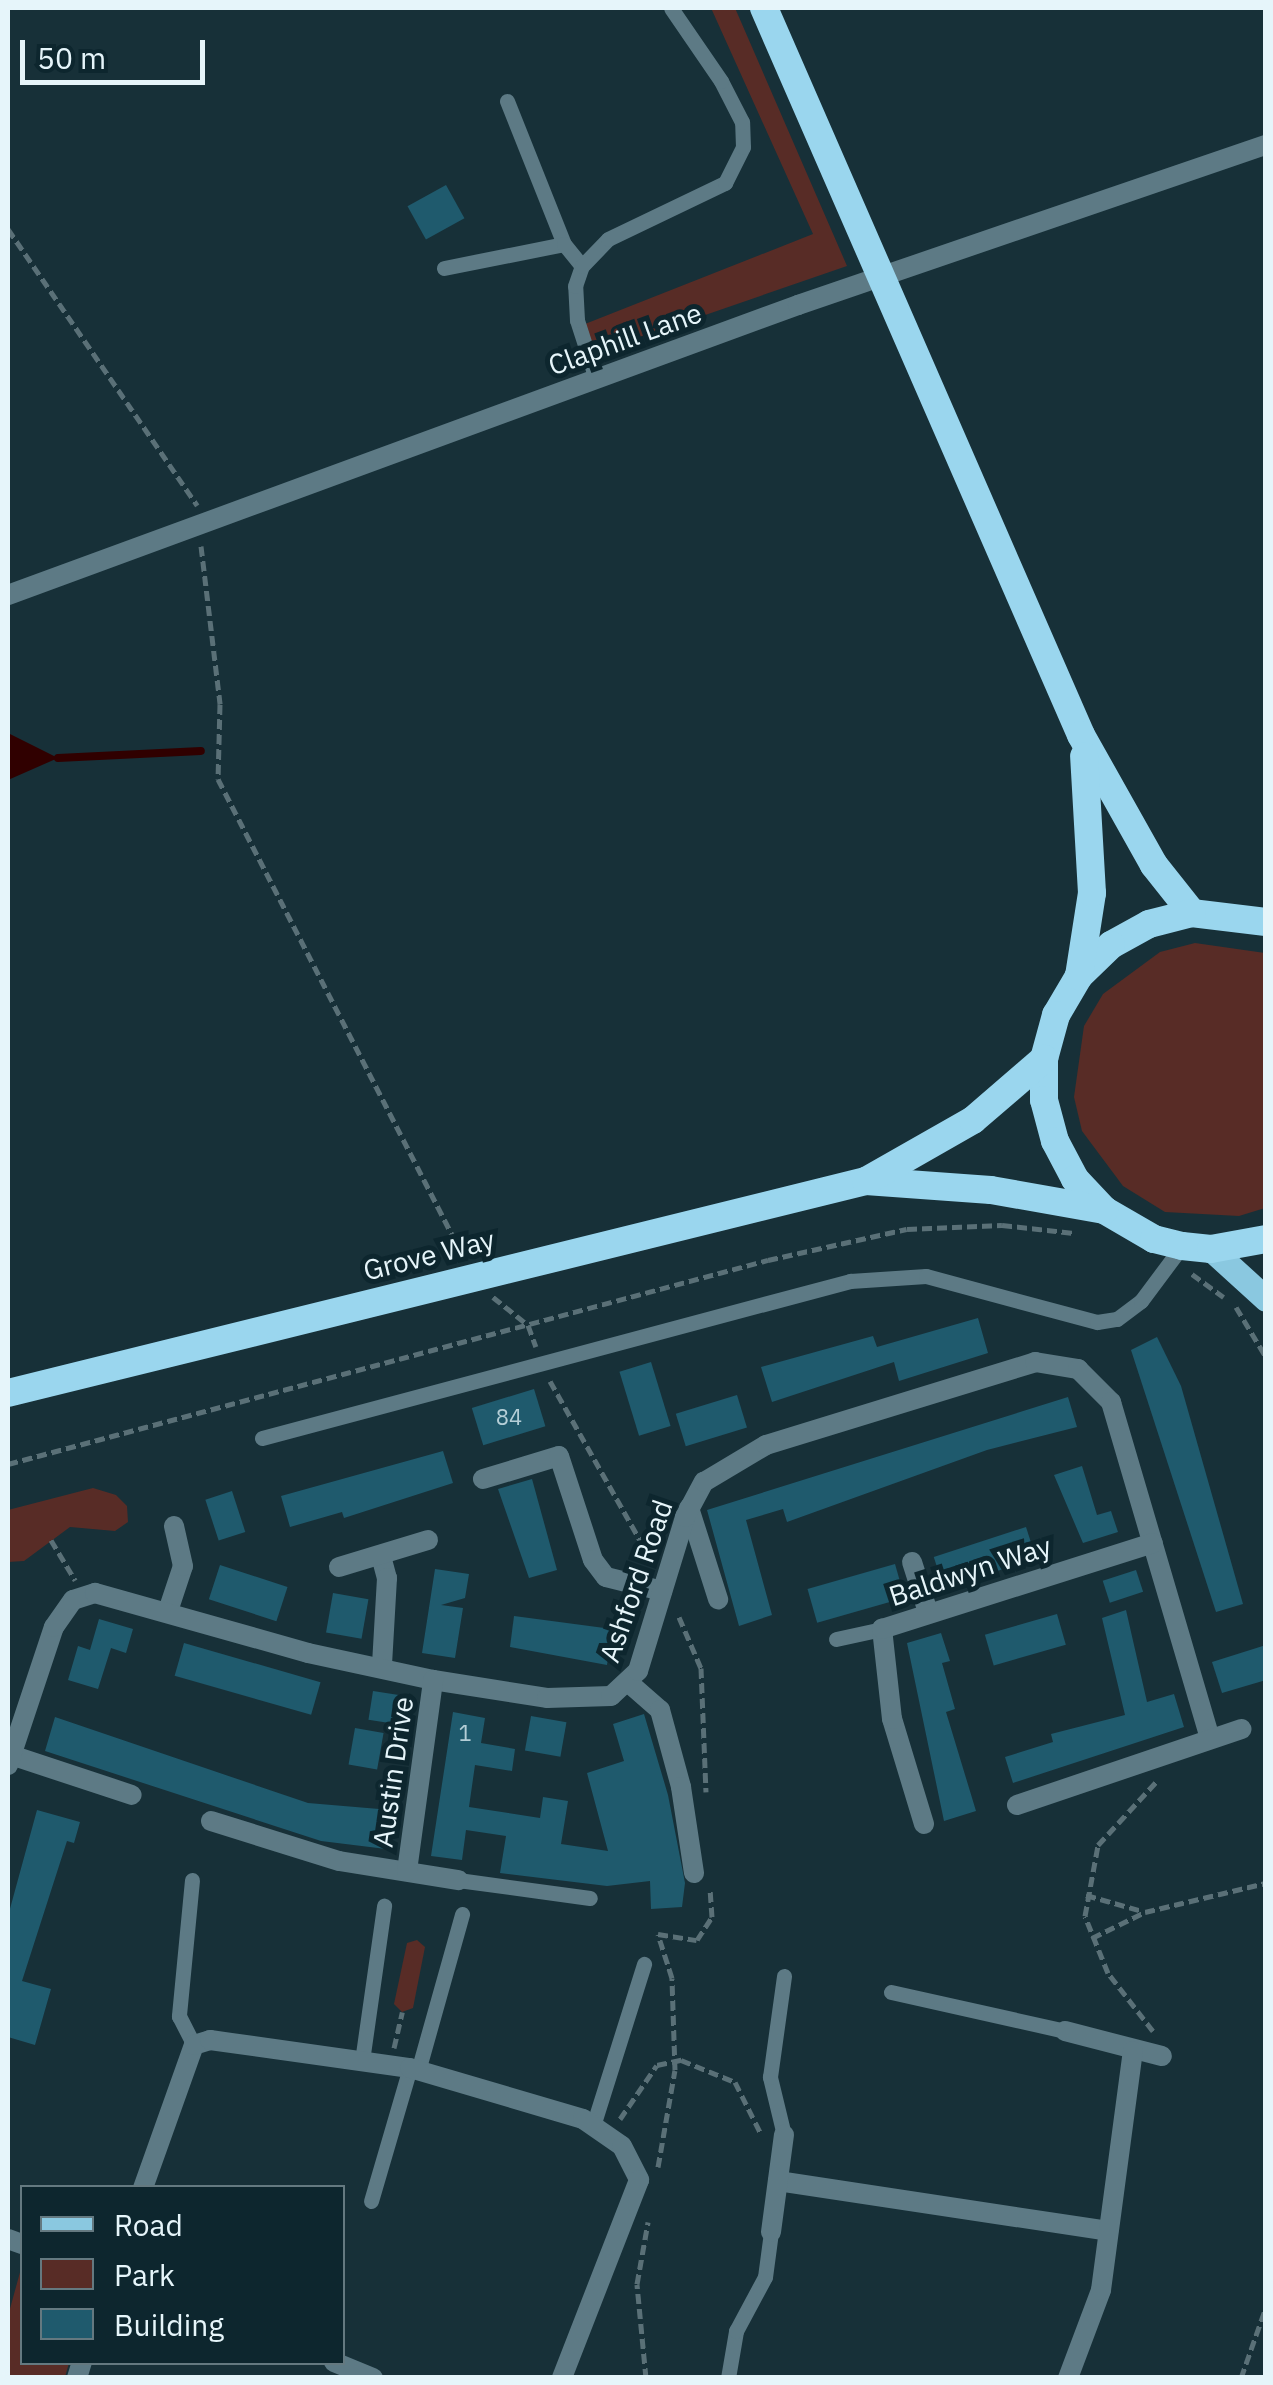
<!DOCTYPE html>
<style>
body{margin:0}
#map{position:relative;width:1273px;height:2385px;overflow:hidden;background:#173038;font-family:"IBM Plex Sans",sans-serif}
div>[style]{position:absolute}
.green>*{inset:0;background:#582c26}
.water>*{inset:0;background:#300000}
.stream>*{height:8px;margin:-4px;padding:0 4px;transform-origin:4px;border-radius:4px;background:#300000}
.building>*{inset:0;background:#1f5a6d;transform-origin:0 0}
.path>*{height:5px;margin-top:-2.5px;transform-origin:0;background:repeating-linear-gradient(90deg,#5a7077 0 10px,transparent 0 15px)}
.service>*{height:15px;margin:-7.5px;padding:0 7.5px;transform-origin:7.5px;border-radius:7.5px;background:#5d7a85}
.minor>*{height:20px;margin:-10px;padding:0 10px;transform-origin:10px;border-radius:10px;background:#5d7a85}
.tertiary>*{height:20px;margin:-10px;padding:0 10px;transform-origin:10px;border-radius:10px;background:#5d7a85}
.primary>*{height:25px;margin:-12.5px;padding:0 12.5px;transform-origin:12.5px;border-radius:12.5px;background:#8ac8e0}
.trunk>*{height:28px;margin:-14px;padding:0 14px;transform-origin:14px;border-radius:14px;background:#9ad6ee}
span{translate:-50% -50%;white-space:nowrap;text-align:center;line-height:1.15;-webkit-text-stroke:10px #0d262e;paint-order:stroke}
.number-label{font-size:22px;color:#b4ced7}
.number-label span{-webkit-text-stroke-width:0}
.street-label{font-size:28px;color:#e6f5fa}
.frame{position:absolute;inset:0;border:10px solid #e6f5fa;pointer-events:none}
.legend{position:absolute;left:20px;top:2185px;width:325px;height:180px;box-sizing:border-box;background:#0d262e;border:2px solid #647980;margin:0;padding:12px 18px;list-style:none;font-size:30px;color:#e6f5fa}
.legend li{display:flex;align-items:center;gap:20px;height:50px}
.legend b{width:50px;border:2px solid #647980}
.scale{position:absolute;left:20px;top:40px;width:185px;height:45px;box-sizing:border-box;border:5px solid #e6f5fa;border-top:0;padding-left:12px;font-size:30px;line-height:35px;white-space:nowrap;color:#e6f5fa;-webkit-text-stroke:8px #0d262e;paint-order:stroke}
</style>
<div id="map">
<div class="green">
<i style="clip-path:polygon(711px 8px,735px 8px,847px 266px,595px 353px,585px 324px,813px 234px)"></i>
<i style="clip-path:polygon(1195px 943px,1265px 953px,1265px 1208px,1239px 1216px,1165px 1212px,1123px 1186px,1082px 1131px,1074px 1097px,1084px 1026px,1103px 994px,1160px 952px)"></i>
<i style="clip-path:polygon(93px 1488px,116px 1495px,127px 1506px,128px 1522px,115px 1531px,70px 1527px,24px 1561px,8px 1562px,8px 1510px)"></i>
<i style="clip-path:polygon(417px 1940px,425px 1947px,413px 2008px,402px 2012px,394px 2004px,407px 1943px)"></i>
<i style="clip-path:polygon(22px 2265px,22px 2362px,69px 2363px,65px 2377px,8px 2377px,8px 2316px)"></i>
</div>
<div class="water">
<i style="clip-path:polygon(8px 733px,58px 758px,8px 780px)"></i>
</div>
<div class="stream">
<i style="left:58px;top:758px;width:143px;rotate:-2.8deg"></i>
</div>
<div class="building">
<i style="left:446px;top:185px;width:38px;height:44px;rotate:61deg"></i>
<i style="clip-path:polygon(978px 1318px,988px 1353px,899px 1381px,894px 1362px,772px 1402px,761px 1367px,873px 1336px,877px 1347px)"></i>
<i style="clip-path:polygon(1157px 1337px,1181px 1386px,1243px 1604px,1216px 1612px,1131px 1350px)"></i>
<i style="left:651px;top:1362px;width:67px;height:33px;rotate:73deg"></i>
<i style="left:534px;top:1389px;width:39px;height:65px;rotate:73deg"></i>
<i style="left:737px;top:1395px;width:34px;height:64px;rotate:73deg"></i>
<i style="clip-path:polygon(1068px 1397px,1077px 1427px,987px 1450px,787px 1522px,783px 1509px,746px 1520px,772px 1615px,739px 1626px,707px 1510px)"></i>
<i style="clip-path:polygon(443px 1451px,453px 1483px,344px 1518px,342px 1512px,290px 1527px,281px 1496px)"></i>
<i style="clip-path:polygon(1082px 1466px,1097px 1515px,1111px 1511px,1118px 1532px,1083px 1543px,1054px 1475px)"></i>
<i style="clip-path:polygon(532px 1479px,557px 1570px,529px 1578px,498px 1489px)"></i>
<i style="left:232px;top:1491px;width:43px;height:28px;rotate:72deg"></i>
<i style="left:1026px;top:1527px;width:33px;height:97px;rotate:72deg"></i>
<i style="left:895px;top:1564px;width:35px;height:91px;rotate:74deg"></i>
<i style="left:220px;top:1565px;width:71px;height:36px;rotate:18deg"></i>
<i style="clip-path:polygon(435px 1569px,469px 1574px,465px 1598px,441px 1605px,463px 1608px,455px 1658px,422px 1653px)"></i>
<i style="left:1136px;top:1570px;width:23px;height:35px;rotate:72deg"></i>
<i style="left:333px;top:1593px;width:36px;height:40px;rotate:10deg"></i>
<i style="clip-path:polygon(1126px 1610px,1147px 1702px,1174px 1694px,1184px 1727px,1013px 1783px,1005px 1757px,1053px 1742px,1051px 1734px,1125px 1715px,1102px 1618px)"></i>
<i style="left:1057px;top:1614px;width:32px;height:75px;rotate:74deg"></i>
<i style="clip-path:polygon(514px 1616px,612px 1629px,607px 1665px,510px 1647px)"></i>
<i style="clip-path:polygon(99px 1619px,133px 1629px,126px 1653px,111px 1648px,98px 1689px,68px 1680px,78px 1646px,90px 1650px)"></i>
<i style="clip-path:polygon(941px 1633px,950px 1661px,942px 1663px,955px 1709px,946px 1712px,976px 1811px,944px 1821px,907px 1643px)"></i>
<i style="left:184px;top:1643px;width:142px;height:34px;rotate:16deg"></i>
<i style="clip-path:polygon(1266px 1645px,1266px 1680px,1222px 1693px,1212px 1662px)"></i>
<i style="left:373px;top:1691px;width:31px;height:29px;rotate:9deg"></i>
<i style="clip-path:polygon(453px 1712px,485px 1718px,481px 1743px,515px 1749px,512px 1771px,475px 1765px,469px 1807px,540px 1818px,543px 1797px,568px 1801px,561px 1844px,608px 1851px,587px 1773px,624px 1761px,613px 1724px,644px 1714px,668px 1795px,685px 1883px,682px 1907px,651px 1909px,650px 1881px,607px 1886px,500px 1873px,506px 1836px,466px 1830px,462px 1860px,431px 1856px)"></i>
<i style="left:531px;top:1716px;width:36px;height:35px;rotate:10deg"></i>
<i style="clip-path:polygon(55px 1717px,308px 1803px,391px 1810px,386px 1849px,321px 1841px,45px 1751px)"></i>
<i style="left:355px;top:1728px;width:29px;height:37px;rotate:10deg"></i>
<i style="clip-path:polygon(37px 1810px,80px 1822px,74px 1843px,67px 1841px,22px 1981px,51px 1989px,35px 2045px,8px 2037px,8px 1916px)"></i>
</div>
<div class="path">
<i style="left:8px;top:229px;width:335px;rotate:55.6deg"></i>
<i style="left:201px;top:546px;width:159px;rotate:83.1deg"></i>
<i style="left:220px;top:704px;width:75px;rotate:91.5deg"></i>
<i style="left:218px;top:779px;width:534px;rotate:62.81deg"></i>
<i style="left:1192px;top:1274px;width:39px;rotate:36deg"></i>
<i style="left:493px;top:1297px;width:45px;rotate:38.7deg"></i>
<i style="left:528px;top:1325px;width:23px;rotate:70deg"></i>
<i style="left:1236px;top:1307px;width:58px;rotate:59deg"></i>
<i style="left:550px;top:1381px;width:203px;rotate:60.5deg"></i>
<i style="left:8px;top:1464px;width:787px;rotate:-15.03deg"></i>
<i style="left:768px;top:1260px;width:142px;rotate:-12.6deg"></i>
<i style="left:907px;top:1229px;width:95px;rotate:-2.4deg"></i>
<i style="left:1002px;top:1225px;width:72px;rotate:6.3deg"></i>
<i style="left:51px;top:1540px;width:47px;rotate:59deg"></i>
<i style="left:679px;top:1617px;width:56px;rotate:66.7deg"></i>
<i style="left:701px;top:1668px;width:124px;rotate:87.7deg"></i>
<i style="left:1086px;top:1895px;width:58px;rotate:15.9deg"></i>
<i style="left:1092px;top:1938px;width:59px;rotate:-26.1deg"></i>
<i style="left:1145px;top:1912px;width:124px;rotate:-13.5deg"></i>
<i style="left:1153px;top:2031px;width:73px;rotate:-127.8deg"></i>
<i style="left:1108px;top:1973px;width:61px;rotate:-112deg"></i>
<i style="left:1085px;top:1916px;width:72px;rotate:-79.6deg"></i>
<i style="left:1098px;top:1845px;width:86px;rotate:-47.4deg"></i>
<i style="left:394px;top:2048px;width:37px;rotate:-77deg"></i>
<i style="left:620px;top:2119px;width:65px;rotate:-55.6deg"></i>
<i style="left:657px;top:2065px;width:25px;rotate:-12deg"></i>
<i style="left:681px;top:2060px;width:58px;rotate:22.2deg"></i>
<i style="left:735px;top:2082px;width:58px;rotate:63.4deg"></i>
<i style="left:658px;top:2167px;width:98px;rotate:-80.1deg"></i>
<i style="left:675px;top:2070px;width:92px;rotate:-91.9deg"></i>
<i style="left:672px;top:1978px;width:46px;rotate:-107.7deg"></i>
<i style="left:658px;top:1934px;width:39px;rotate:9deg"></i>
<i style="left:697px;top:1940px;width:27px;rotate:-57deg"></i>
<i style="left:712px;top:1917px;width:29px;rotate:-94deg"></i>
<i style="left:646px;top:2378px;width:94px;rotate:-95.5deg"></i>
<i style="left:637px;top:2284px;width:63px;rotate:-79.9deg"></i>
<i style="left:1241px;top:2378px;width:75px;rotate:-70.6deg"></i>
</div>
<div class="service">
<i style="left:507px;top:101px;width:154px;rotate:68.3deg"></i>
<i style="left:444px;top:268px;width:122px;rotate:-11.3deg"></i>
<i style="left:564px;top:244px;width:28px;rotate:51deg"></i>
<i style="left:596px;top:379px;width:62px;rotate:-107.9deg"></i>
<i style="left:577px;top:320px;width:34px;rotate:-93deg"></i>
<i style="left:575px;top:286px;width:21px;rotate:-71deg"></i>
<i style="left:582px;top:266px;width:37px;rotate:-46deg"></i>
<i style="left:608px;top:239px;width:130px;rotate:-25.6deg"></i>
<i style="left:725px;top:183px;width:40px;rotate:-63.4deg"></i>
<i style="left:743px;top:147px;width:25px;rotate:-92deg"></i>
<i style="left:742px;top:122px;width:46px;rotate:-117.1deg"></i>
<i style="left:721px;top:81px;width:88px;rotate:-124.4deg"></i>
<i style="left:262px;top:1438px;width:609px;rotate:-14.95deg"></i>
<i style="left:850px;top:1281px;width:76px;rotate:-3.8deg"></i>
<i style="left:926px;top:1276px;width:177px;rotate:15.1deg"></i>
<i style="left:1097px;top:1322px;width:20px;rotate:-9deg"></i>
<i style="left:1117px;top:1319px;width:30px;rotate:-37deg"></i>
<i style="left:1141px;top:1301px;width:69px;rotate:-53.3deg"></i>
<i style="left:836px;top:1639px;width:47px;rotate:-12.3deg"></i>
<i style="left:192px;top:1880px;width:137px;rotate:95.5deg"></i>
<i style="left:179px;top:2016px;width:33px;rotate:63deg"></i>
<i style="left:458px;top:1880px;width:133px;rotate:7.8deg"></i>
<i style="left:891px;top:1992px;width:178px;rotate:12.6deg"></i>
<i style="left:362px;top:2061px;width:157px;rotate:-81.9deg"></i>
<i style="left:418px;top:2071px;width:163px;rotate:-74.3deg"></i>
<i style="left:593px;top:2126px;width:170px;rotate:-72.5deg"></i>
<i style="left:784px;top:2135px;width:60px;rotate:-103.6deg"></i>
<i style="left:770px;top:2077px;width:102px;rotate:-82.1deg"></i>
<i style="left:371px;top:2201px;width:139px;rotate:-73.7deg"></i>
<i style="left:728px;top:2378px;width:48px;rotate:-80.3deg"></i>
<i style="left:736px;top:2331px;width:61px;rotate:-61.8deg"></i>
<i style="left:765px;top:2277px;width:45px;rotate:-82.4deg"></i>
</div>
<div class="minor">
<i style="left:483px;top:1479px;width:79px;rotate:-16.8deg"></i>
<i style="left:559px;top:1456px;width:109px;rotate:71.9deg"></i>
<i style="left:593px;top:1560px;width:21px;rotate:53deg"></i>
<i style="left:606px;top:1577px;width:58px;rotate:14deg"></i>
<i style="left:689px;top:1508px;width:96px;rotate:72.3deg"></i>
<i style="left:381px;top:1556px;width:23px;rotate:75deg"></i>
<i style="left:387px;top:1578px;width:88px;rotate:93.3deg"></i>
<i style="left:912px;top:1562px;width:52px;rotate:72.3deg"></i>
<i style="left:339px;top:1567px;width:93px;rotate:-16.9deg"></i>
<i style="left:168px;top:1611px;width:47px;rotate:-71.6deg"></i>
<i style="left:183px;top:1566px;width:41px;rotate:-102.7deg"></i>
<i style="left:629px;top:1683px;width:41px;rotate:41.1deg"></i>
<i style="left:660px;top:1710px;width:80px;rotate:74.7deg"></i>
<i style="left:681px;top:1787px;width:87px;rotate:81.4deg"></i>
<i style="left:11px;top:1755px;width:127px;rotate:18.3deg"></i>
<i style="left:8px;top:1765px;width:145px;rotate:-71.6deg"></i>
<i style="left:54px;top:1627px;width:33px;rotate:-55deg"></i>
<i style="left:73px;top:1600px;width:23px;rotate:-18deg"></i>
<i style="left:95px;top:1593px;width:221px;rotate:15.7deg"></i>
<i style="left:308px;top:1653px;width:128px;rotate:12.2deg"></i>
<i style="left:433px;top:1680px;width:115px;rotate:9deg"></i>
<i style="left:547px;top:1698px;width:64px;rotate:-1.8deg"></i>
<i style="left:611px;top:1696px;width:37px;rotate:-43deg"></i>
<i style="left:638px;top:1671px;width:161px;rotate:-73deg"></i>
<i style="left:685px;top:1517px;width:40px;rotate:-62deg"></i>
<i style="left:704px;top:1482px;width:72px;rotate:-30.8deg"></i>
<i style="left:766px;top:1445px;width:282px;rotate:-17.1deg"></i>
<i style="left:1035px;top:1362px;width:44px;rotate:9.2deg"></i>
<i style="left:1078px;top:1369px;width:47px;rotate:45deg"></i>
<i style="left:1111px;top:1402px;width:351px;rotate:73.6deg"></i>
<i style="left:1017px;top:1805px;width:237px;rotate:-18.7deg"></i>
<i style="left:211px;top:1821px;width:134px;rotate:17.4deg"></i>
<i style="left:339px;top:1861px;width:121px;rotate:9.1deg"></i>
<i style="left:924px;top:1824px;width:110px;rotate:-106.9deg"></i>
<i style="left:892px;top:1719px;width:91px;rotate:-96.3deg"></i>
<i style="left:882px;top:1629px;width:284px;rotate:-17.6deg"></i>
<i style="left:407px;top:1871px;width:193px;rotate:-82.2deg"></i>
<i style="left:1065px;top:2031px;width:100px;rotate:14.5deg"></i>
<i style="left:778px;top:2181px;width:334px;rotate:8.6deg"></i>
<i style="left:143px;top:2188px;width:152px;rotate:-70.4deg"></i>
<i style="left:194px;top:2045px;width:17px;rotate:-17deg"></i>
<i style="left:210px;top:2040px;width:202px;rotate:8deg"></i>
<i style="left:410px;top:2068px;width:180px;rotate:16.4deg"></i>
<i style="left:583px;top:2119px;width:47px;rotate:34.7deg"></i>
<i style="left:622px;top:2146px;width:38px;rotate:63deg"></i>
<i style="left:639px;top:2180px;width:212px;rotate:111.3deg"></i>
<i style="left:771px;top:2232px;width:98px;rotate:-82.4deg"></i>
<i style="left:8px;top:2239px;width:15px;rotate:20deg"></i>
<i style="left:334px;top:2362px;width:42px;rotate:22.3deg"></i>
<i style="left:77px;top:2378px;width:17px;rotate:-73deg"></i>
<i style="left:1068px;top:2378px;width:94px;rotate:-69.4deg"></i>
<i style="left:1101px;top:2290px;width:241px;rotate:-82.4deg"></i>
</div>
<div class="tertiary">
<i style="left:8px;top:595px;width:842px;rotate:-20.16deg"></i>
<i style="left:798px;top:305px;width:495px;rotate:-18.9deg"></i>
</div>
<div class="primary">
<i style="left:1211px;top:1249px;width:74px;rotate:42.3deg"></i>
</div>
<div class="trunk">
<i style="left:764px;top:8px;width:793px;rotate:66.44deg"></i>
<i style="left:1081px;top:735px;width:149px;rotate:60.7deg"></i>
<i style="left:1154px;top:865px;width:61px;rotate:51.6deg"></i>
<i style="left:1266px;top:922px;width:75px;rotate:-173.1deg"></i>
<i style="left:1192px;top:913px;width:44px;rotate:165.7deg"></i>
<i style="left:1149px;top:924px;width:43px;rotate:151.1deg"></i>
<i style="left:1111px;top:945px;width:45px;rotate:135.9deg"></i>
<i style="left:1079px;top:976px;width:45px;rotate:120.5deg"></i>
<i style="left:1056px;top:1015px;width:46px;rotate:105.3deg"></i>
<i style="left:1044px;top:1059px;width:41px;rotate:90deg"></i>
<i style="left:1044px;top:1100px;width:42px;rotate:75deg"></i>
<i style="left:1055px;top:1141px;width:43px;rotate:62.2deg"></i>
<i style="left:1075px;top:1179px;width:42px;rotate:46.9deg"></i>
<i style="left:1104px;top:1210px;width:58px;rotate:30.1deg"></i>
<i style="left:1154px;top:1239px;width:29px;rotate:14deg"></i>
<i style="left:1182px;top:1246px;width:29px;rotate:6deg"></i>
<i style="left:1211px;top:1249px;width:56px;rotate:-10.3deg"></i>
<i style="left:1079px;top:976px;width:84px;rotate:-81.1deg"></i>
<i style="left:1092px;top:893px;width:137px;rotate:-93.3deg"></i>
<i style="left:866px;top:1181px;width:125px;rotate:4.1deg"></i>
<i style="left:991px;top:1190px;width:115px;rotate:10deg"></i>
<i style="left:8px;top:1393px;width:884px;rotate:-13.88deg"></i>
<i style="left:866px;top:1181px;width:123px;rotate:-29.7deg"></i>
<i style="left:973px;top:1120px;width:94px;rotate:-40.7deg"></i>
</div>
<div class="number-label">
<span style="left:509px;top:1417px">84</span>
<span style="left:465px;top:1733px">1</span>
</div>
<div class="street-label">
<span style="left:625px;top:339px;rotate:-20deg">Claphill Lane</span>
<span style="left:429px;top:1255px;rotate:-14deg">Grove Way</span>
<span style="left:970px;top:1571px;rotate:-18deg">Baldwyn Way</span>
<span style="left:636px;top:1581px;rotate:-71deg">Ashford Road</span>
<span style="left:393px;top:1772px;rotate:-82deg">Austin Drive</span>
</div>
<div class="frame"></div>
<ul class="legend">
<li><b style="height:12px;background:#8ac8e0"></b>Road</li>
<li><b style="height:28px;background:#582c26"></b>Park</li>
<li><b style="height:28px;background:#1f5a6d"></b>Building</li>
</ul>
<div class="scale">50 m</div>
</div>
